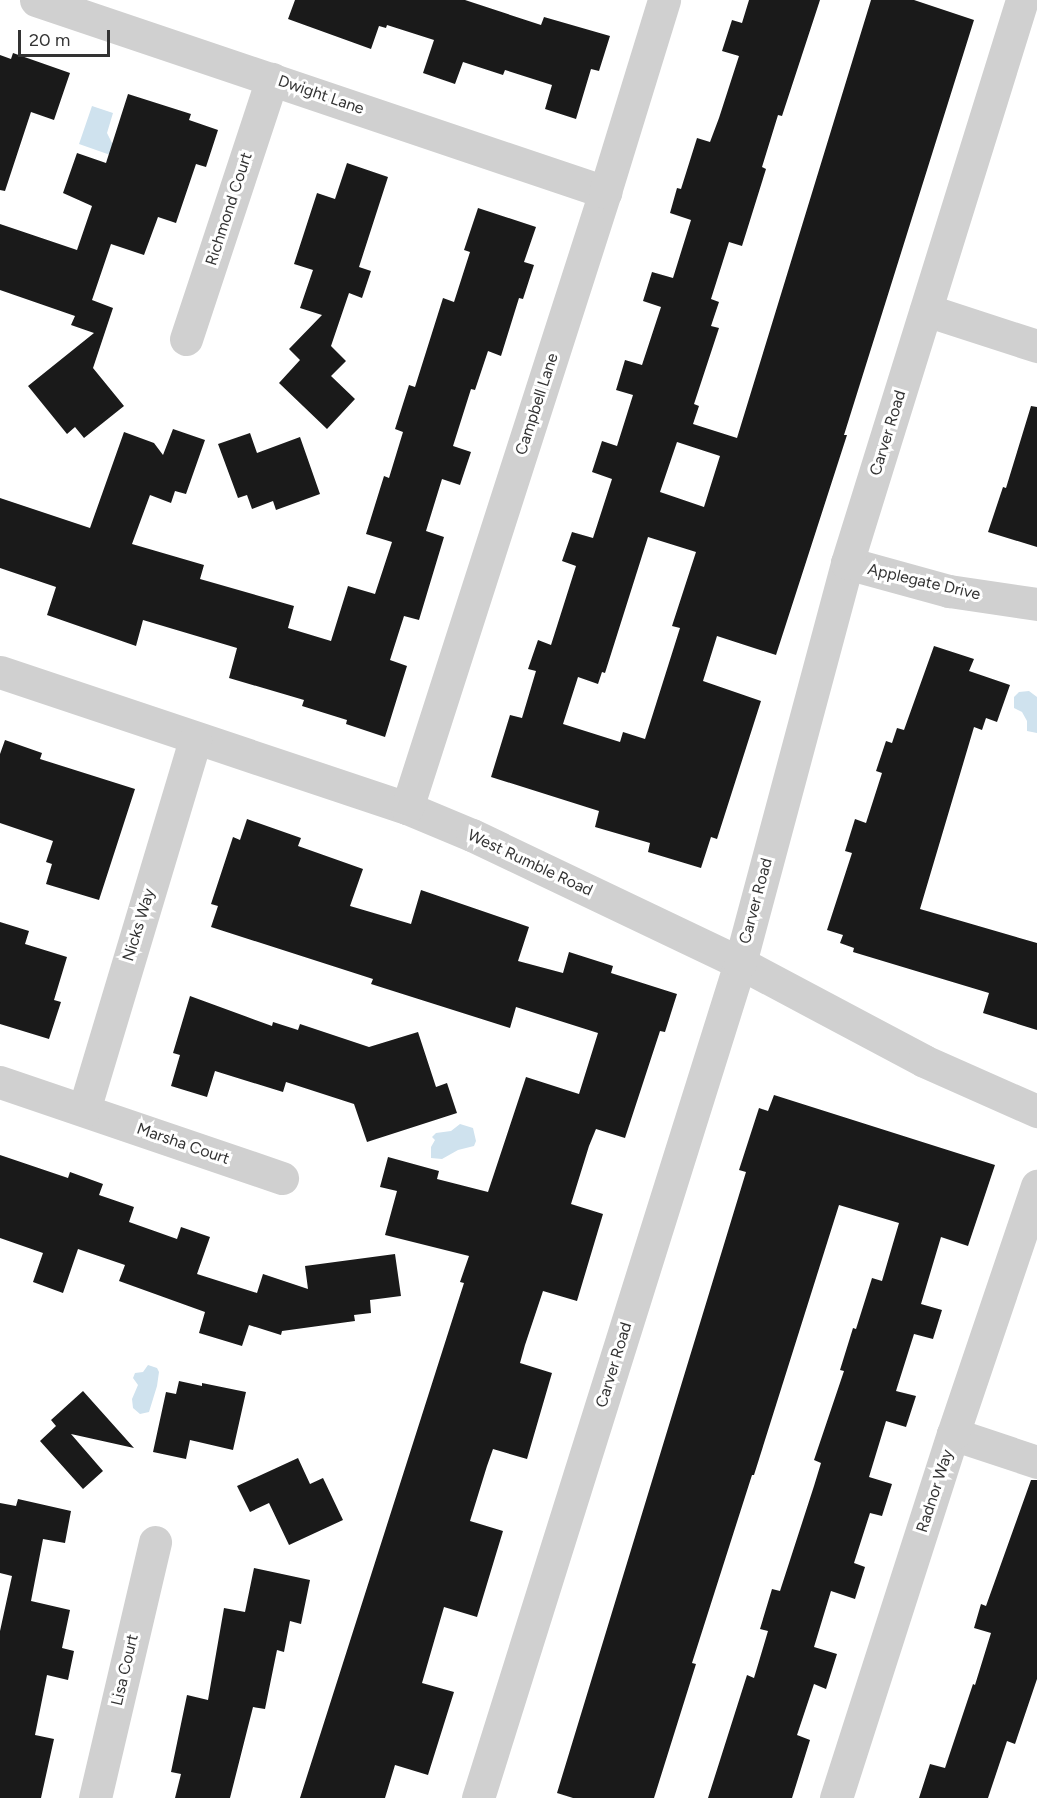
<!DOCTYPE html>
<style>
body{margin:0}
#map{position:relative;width:1037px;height:1798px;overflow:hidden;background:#fff;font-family:Figtree,sans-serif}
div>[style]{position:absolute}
.water>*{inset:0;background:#cfe2ee}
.building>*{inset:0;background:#1a1a1a}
.minor>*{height:33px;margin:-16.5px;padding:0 16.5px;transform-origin:16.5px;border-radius:16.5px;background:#d0d0d0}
span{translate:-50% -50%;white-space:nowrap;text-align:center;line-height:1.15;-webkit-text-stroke:6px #fff;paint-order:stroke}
.street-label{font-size:16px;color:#333}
.scale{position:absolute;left:18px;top:30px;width:92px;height:27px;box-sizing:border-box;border:3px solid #333;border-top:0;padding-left:8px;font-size:18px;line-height:21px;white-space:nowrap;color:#333;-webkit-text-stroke:4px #fff;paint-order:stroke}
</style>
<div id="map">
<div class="water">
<i style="clip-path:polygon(92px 106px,113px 113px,107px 133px,112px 143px,120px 145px,116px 157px,79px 144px)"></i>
<i style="clip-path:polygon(1029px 691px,1037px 697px,1037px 733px,1027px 731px,1027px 721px,1022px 712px,1014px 708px,1014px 697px,1019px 692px)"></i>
<i style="clip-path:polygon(460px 1124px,473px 1128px,476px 1141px,474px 1146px,458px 1150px,442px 1159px,431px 1158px,431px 1147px,435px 1140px,432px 1137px,436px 1133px,451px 1131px)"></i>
<i style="clip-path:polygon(148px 1365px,157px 1368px,159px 1372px,157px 1386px,149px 1412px,140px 1414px,133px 1408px,132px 1399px,138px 1385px,133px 1378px,135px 1373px,143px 1372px)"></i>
</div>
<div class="building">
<i style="clip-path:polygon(295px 0,465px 0,541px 25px,544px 17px,610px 36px,599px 71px,591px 69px,576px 119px,545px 109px,552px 85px,505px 70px,503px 75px,463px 62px,455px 84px,423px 73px,434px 40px,387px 25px,386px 28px,379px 26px,371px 49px,288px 19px)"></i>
<i style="clip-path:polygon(evenodd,749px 0,820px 0,782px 116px,778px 115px,762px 167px,766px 169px,742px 246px,729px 242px,711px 299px,719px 302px,711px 326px,719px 328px,694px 404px,699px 406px,693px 424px,737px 438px,871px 0,914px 0,974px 20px,844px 435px,847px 435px,776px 655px,717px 636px,703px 681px,761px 701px,717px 839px,711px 837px,701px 868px,648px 852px,650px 843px,595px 827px,599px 811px,491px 777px,510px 715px,522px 718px,536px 671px,528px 669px,538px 640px,551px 645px,576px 566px,562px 561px,572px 532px,593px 538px,612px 479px,592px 472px,602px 441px,617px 446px,633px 395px,616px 390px,625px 360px,642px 365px,661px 307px,643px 301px,652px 272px,673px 278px,691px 220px,670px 213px,677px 188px,681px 189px,697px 138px,710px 142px,719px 118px,739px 56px,722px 51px,732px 20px,742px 23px,749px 0,677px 442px,720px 456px,704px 507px,660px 492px,677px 442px,749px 0,648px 537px,696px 552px,672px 626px,680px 628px,645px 739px,623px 732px,620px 742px,563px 724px,578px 677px,598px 684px,602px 672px,605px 673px,648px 537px)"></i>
<i style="clip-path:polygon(13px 53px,70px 73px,54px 120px,31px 112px,5px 191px,0 190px,0 55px,11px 59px)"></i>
<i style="clip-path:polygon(128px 94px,191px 114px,189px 120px,218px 130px,206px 167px,196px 164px,176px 223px,158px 217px,144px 255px,111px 244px,92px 300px,113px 308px,93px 368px,124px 406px,84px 438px,75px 427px,67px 434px,28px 386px,94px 333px,71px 325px,75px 316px,0 290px,0 224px,77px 250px,92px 206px,63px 193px,77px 153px,106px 163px)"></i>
<i style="clip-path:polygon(347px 163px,388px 177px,359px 267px,371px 271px,362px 298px,349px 293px,331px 346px,346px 361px,331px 376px,355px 399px,327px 429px,279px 383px,300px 360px,289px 349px,322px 315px,300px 308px,313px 270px,294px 264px,317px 193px,335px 199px)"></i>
<i style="clip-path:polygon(478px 208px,536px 227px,524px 262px,534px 265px,523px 299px,519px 298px,501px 356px,488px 351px,475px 390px,471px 389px,453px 446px,471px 452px,460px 485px,442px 479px,426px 531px,444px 537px,419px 620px,404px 616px,390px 660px,407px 666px,385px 737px,346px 724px,347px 720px,302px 706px,304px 700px,229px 678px,237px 648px,143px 620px,136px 646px,47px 615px,56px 587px,0 568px,0 498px,90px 528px,124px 432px,154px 443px,163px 455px,173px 429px,205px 440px,186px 494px,175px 491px,171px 503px,150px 495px,132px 544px,204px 565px,200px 579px,294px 606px,288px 628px,331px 641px,348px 586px,375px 594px,392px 542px,366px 534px,384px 476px,389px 478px,403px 432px,395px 429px,409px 385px,415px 387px,443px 298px,454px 302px,470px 252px,464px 250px)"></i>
<i style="clip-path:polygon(1031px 406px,1037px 407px,1037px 547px,988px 532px,1003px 487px,1006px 488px)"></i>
<i style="clip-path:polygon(250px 433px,257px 453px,300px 437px,320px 494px,276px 510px,273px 501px,252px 509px,247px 495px,238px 498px,218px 444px)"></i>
<i style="clip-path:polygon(934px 646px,974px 659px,969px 671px,1010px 685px,997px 722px,986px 718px,982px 730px,974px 727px,920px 909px,1037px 943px,1037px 1030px,983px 1013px,989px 993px,853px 952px,854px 948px,840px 943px,843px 935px,827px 930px,852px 853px,845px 851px,855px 819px,866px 823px,882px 773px,876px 771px,886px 741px,892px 743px,897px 728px,904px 730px)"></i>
<i style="clip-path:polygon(5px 740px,42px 753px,40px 759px,135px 789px,99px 900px,46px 884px,52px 864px,46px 862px,53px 841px,0 823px,0 754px)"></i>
<i style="clip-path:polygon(247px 819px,301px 838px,298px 846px,363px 869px,350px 906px,411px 924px,421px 890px,529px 927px,518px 961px,563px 973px,569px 952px,613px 966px,611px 973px,677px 994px,665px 1032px,660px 1031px,625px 1138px,596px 1129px,589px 1146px,571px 1204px,603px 1214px,577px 1301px,543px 1291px,525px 1345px,520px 1363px,552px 1373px,527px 1459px,493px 1449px,487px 1466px,470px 1521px,503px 1531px,477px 1617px,444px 1607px,422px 1683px,454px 1692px,428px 1775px,395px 1765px,385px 1798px,300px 1798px,464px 1283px,460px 1282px,469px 1256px,385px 1235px,397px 1191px,380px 1187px,388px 1157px,439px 1171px,437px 1179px,488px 1192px,526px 1077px,579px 1094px,598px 1033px,516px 1007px,510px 1028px,371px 984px,373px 979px,211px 927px,218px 906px,211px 904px,233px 837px,240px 840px)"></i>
<i style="clip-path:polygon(0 922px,29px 931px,25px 944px,67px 957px,54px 1000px,61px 1002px,49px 1039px,0 1024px)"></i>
<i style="clip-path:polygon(190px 996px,272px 1026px,273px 1022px,298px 1030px,300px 1024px,369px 1047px,418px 1032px,436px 1087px,447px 1083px,457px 1113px,367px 1142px,354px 1104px,286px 1082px,283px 1092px,215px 1071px,207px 1097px,171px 1086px,180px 1055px,173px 1053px)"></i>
<i style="clip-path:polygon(774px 1095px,995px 1165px,968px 1246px,941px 1237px,921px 1304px,942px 1310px,933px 1339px,914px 1334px,896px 1391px,916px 1396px,906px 1427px,886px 1421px,869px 1477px,892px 1484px,882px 1516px,870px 1513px,854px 1563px,865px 1567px,855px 1599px,831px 1591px,814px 1647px,837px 1654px,826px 1689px,814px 1684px,797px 1735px,810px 1740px,792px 1798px,708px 1798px,747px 1675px,754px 1678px,768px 1631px,760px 1629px,772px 1589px,780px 1591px,814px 1486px,821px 1463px,814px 1460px,844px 1371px,840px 1370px,853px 1328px,856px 1329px,872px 1278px,882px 1281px,899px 1223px,839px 1205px,754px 1475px,752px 1475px,692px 1663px,696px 1664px,654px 1798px,573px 1798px,557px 1793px,746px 1172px,739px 1170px,759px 1108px,768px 1111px)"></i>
<i style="clip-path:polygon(0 1155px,68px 1178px,70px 1172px,103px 1184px,99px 1195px,134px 1207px,129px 1222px,177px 1239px,181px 1227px,210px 1237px,197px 1274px,257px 1293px,263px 1274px,308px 1289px,305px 1266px,395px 1254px,401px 1296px,370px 1300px,371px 1313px,354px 1315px,355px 1321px,282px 1331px,281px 1335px,249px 1325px,242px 1346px,199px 1333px,205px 1312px,119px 1281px,125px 1265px,78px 1249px,63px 1293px,33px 1282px,43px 1253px,0 1238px)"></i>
<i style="clip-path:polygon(179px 1381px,202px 1386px,202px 1383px,246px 1392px,233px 1450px,190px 1440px,186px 1459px,153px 1452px,166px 1392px,176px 1394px)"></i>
<i style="clip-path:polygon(83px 1391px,134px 1448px,71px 1434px,103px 1471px,83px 1489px,40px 1441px,56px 1426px,51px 1420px)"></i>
<i style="clip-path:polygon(298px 1458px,310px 1484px,323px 1478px,343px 1520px,289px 1545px,269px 1503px,250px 1512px,237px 1486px)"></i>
<i style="clip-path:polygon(1031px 1480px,1037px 1480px,1037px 1679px,1015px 1744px,1007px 1741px,988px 1798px,919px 1798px,930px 1764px,945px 1768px,973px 1684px,975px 1685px,991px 1633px,974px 1628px,981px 1604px,986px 1606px)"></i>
<i style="clip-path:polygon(18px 1499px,71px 1511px,65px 1543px,43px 1539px,31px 1601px,70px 1610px,62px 1648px,74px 1651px,68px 1680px,47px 1675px,35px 1735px,54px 1739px,41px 1798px,0 1798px,0 1631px,12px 1576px,0 1573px,0 1503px,16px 1506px)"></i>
<i style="clip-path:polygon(254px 1568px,310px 1580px,301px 1624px,290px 1621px,284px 1652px,277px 1650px,265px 1709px,253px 1707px,230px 1798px,175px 1798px,181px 1774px,171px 1772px,187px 1695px,208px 1700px,224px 1608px,245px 1612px)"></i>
</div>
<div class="minor">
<i style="left:36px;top:0;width:601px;rotate:18.65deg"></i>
<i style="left:926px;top:310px;width:117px;rotate:18deg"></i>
<i style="left:186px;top:339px;width:274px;rotate:-71.7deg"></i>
<i style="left:847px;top:563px;width:106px;rotate:15.4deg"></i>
<i style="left:949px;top:591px;width:89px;rotate:8.4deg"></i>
<i style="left:0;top:672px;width:429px;rotate:18.5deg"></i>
<i style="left:407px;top:808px;width:70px;rotate:22.6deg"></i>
<i style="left:472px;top:835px;width:297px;rotate:25.5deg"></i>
<i style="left:740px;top:963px;width:208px;rotate:28deg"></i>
<i style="left:924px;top:1061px;width:124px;rotate:23.9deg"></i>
<i style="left:407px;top:808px;width:647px;rotate:-72.18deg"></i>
<i style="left:605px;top:192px;width:201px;rotate:-72.9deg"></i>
<i style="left:0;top:1082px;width:298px;rotate:18.8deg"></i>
<i style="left:84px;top:1110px;width:387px;rotate:-73.3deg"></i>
<i style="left:953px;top:1434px;width:89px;rotate:18.4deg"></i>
<i style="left:95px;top:1798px;width:263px;rotate:-76.8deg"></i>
<i style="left:478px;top:1798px;width:875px;rotate:-72.58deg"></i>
<i style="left:740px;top:963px;width:414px;rotate:-75deg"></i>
<i style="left:847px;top:563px;width:590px;rotate:-72.73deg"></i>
<i style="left:836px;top:1798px;width:382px;rotate:-72.2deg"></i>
<i style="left:953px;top:1434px;width:262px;rotate:-71.3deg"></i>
</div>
<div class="street-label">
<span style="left:321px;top:95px;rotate:19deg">Dwight Lane</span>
<span style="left:229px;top:209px;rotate:-72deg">Richmond Court</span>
<span style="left:537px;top:404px;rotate:-72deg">Campbell Lane</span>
<span style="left:888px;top:433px;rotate:-73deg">Carver Road</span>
<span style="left:924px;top:582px;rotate:13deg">Applegate Drive</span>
<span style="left:530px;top:863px;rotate:25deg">West Rumble Road</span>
<span style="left:756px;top:901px;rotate:-75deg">Carver Road</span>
<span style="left:139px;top:925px;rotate:-73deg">Nicks Way</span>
<span style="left:183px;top:1144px;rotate:19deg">Marsha Court</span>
<span style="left:614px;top:1365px;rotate:-73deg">Carver Road</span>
<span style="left:935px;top:1491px;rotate:-72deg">Radnor Way</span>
<span style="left:125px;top:1670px;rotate:-77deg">Lisa Court</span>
</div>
<div class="scale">20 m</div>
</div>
